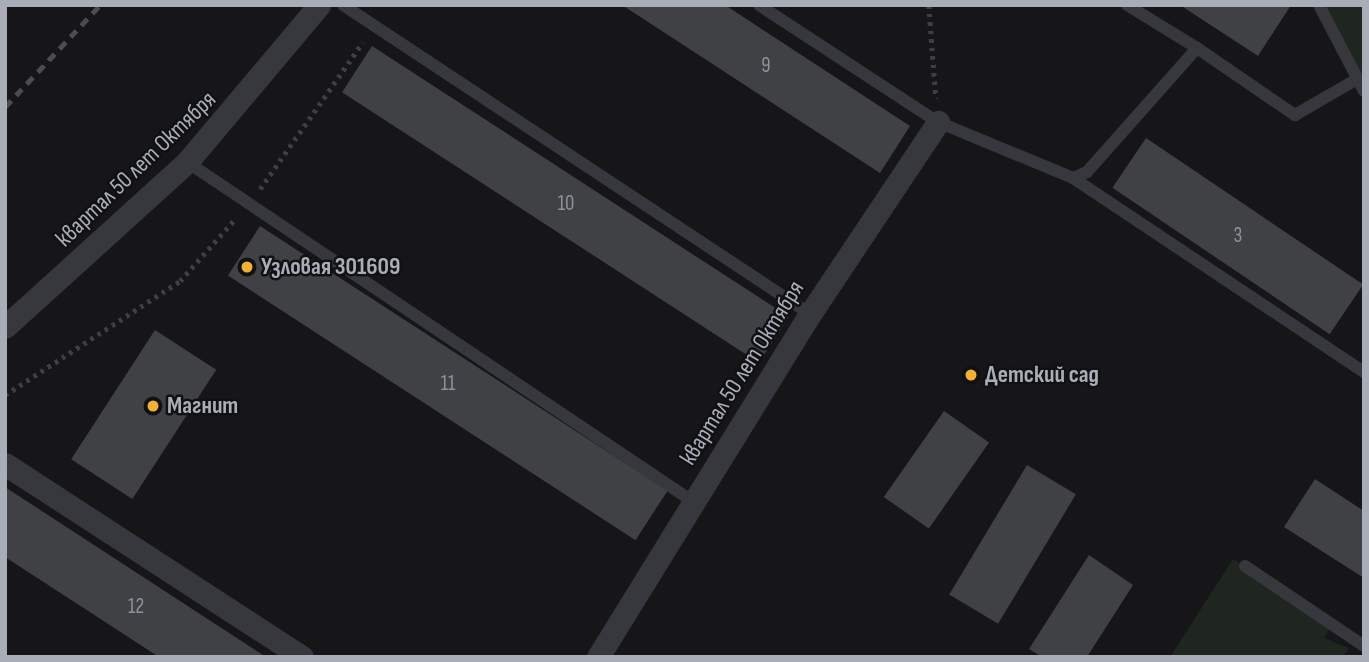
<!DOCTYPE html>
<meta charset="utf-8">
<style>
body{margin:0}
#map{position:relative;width:1369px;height:662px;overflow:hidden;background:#161618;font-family:"Sofia Sans Condensed",sans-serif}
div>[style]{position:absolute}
.green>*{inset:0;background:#1e261f}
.building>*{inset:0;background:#404145;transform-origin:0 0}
.path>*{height:4.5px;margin-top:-2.25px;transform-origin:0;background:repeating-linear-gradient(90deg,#3d3f44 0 3.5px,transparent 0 8.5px)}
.service>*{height:12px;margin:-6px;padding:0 6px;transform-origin:6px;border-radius:6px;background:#37383d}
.minor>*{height:23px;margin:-11.5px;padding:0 11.5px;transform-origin:11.5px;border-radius:11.5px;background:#37383d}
.rail>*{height:5px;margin-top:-2.5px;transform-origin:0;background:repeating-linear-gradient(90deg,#4a4c52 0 9px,transparent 0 16px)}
.dots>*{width:19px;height:19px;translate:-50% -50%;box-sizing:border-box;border:4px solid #111113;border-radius:50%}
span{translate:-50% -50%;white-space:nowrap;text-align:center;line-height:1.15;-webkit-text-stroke:5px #111113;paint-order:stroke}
.number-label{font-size:21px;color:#8e929b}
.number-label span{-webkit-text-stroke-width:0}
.street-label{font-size:24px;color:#a8adb8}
.poi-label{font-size:24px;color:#a8adb8;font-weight:700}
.left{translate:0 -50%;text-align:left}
.frame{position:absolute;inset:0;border:7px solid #a8adb8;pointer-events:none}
</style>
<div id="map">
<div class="green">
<i style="clip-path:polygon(1319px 5px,1364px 5px,1364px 95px)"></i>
<i style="clip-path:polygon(1233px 559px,1333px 623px,1324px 638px,1349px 648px,1343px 657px,1170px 657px)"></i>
</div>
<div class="building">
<i style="clip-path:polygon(622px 5px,725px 5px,910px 126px,880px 173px)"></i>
<i style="clip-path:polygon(1180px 5px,1291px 5px,1258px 56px)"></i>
<i style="left:372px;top:46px;width:497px;height:55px;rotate:33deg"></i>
<i style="left:1146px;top:138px;width:262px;height:60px;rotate:34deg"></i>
<i style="left:260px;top:226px;width:486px;height:59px;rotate:33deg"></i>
<i style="left:155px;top:330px;width:73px;height:154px;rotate:33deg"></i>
<i style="left:944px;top:411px;width:55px;height:105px;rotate:35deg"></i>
<i style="left:1027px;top:465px;width:57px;height:151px;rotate:31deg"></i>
<i style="clip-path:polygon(1315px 479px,1364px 511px,1364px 578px,1284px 527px)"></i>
<i style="clip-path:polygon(5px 487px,266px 657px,159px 657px,5px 557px)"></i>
<i style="clip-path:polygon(1089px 555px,1133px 585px,1087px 657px,1042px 657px,1029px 649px)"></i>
</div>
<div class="path">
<i style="left:929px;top:5px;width:94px;rotate:85.7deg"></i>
<i style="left:260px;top:189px;width:179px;rotate:-55deg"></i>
<i style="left:5px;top:395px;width:209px;rotate:-33.1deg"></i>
<i style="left:180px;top:281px;width:84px;rotate:-48.4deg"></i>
</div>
<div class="service">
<i style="left:343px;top:5px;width:560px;rotate:33.49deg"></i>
<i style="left:759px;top:5px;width:214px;rotate:33.2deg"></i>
<i style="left:938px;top:122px;width:146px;rotate:22.5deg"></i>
<i style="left:1073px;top:178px;width:15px;rotate:-23deg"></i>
<i style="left:1087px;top:172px;width:166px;rotate:-48.4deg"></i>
<i style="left:1197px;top:48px;width:119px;rotate:34.4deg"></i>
<i style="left:1295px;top:115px;width:72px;rotate:-30.1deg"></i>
<i style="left:1127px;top:5px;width:82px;rotate:31.6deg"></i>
<i style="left:1319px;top:5px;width:97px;rotate:62.4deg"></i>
<i style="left:187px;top:162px;width:608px;rotate:33.87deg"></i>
<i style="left:1073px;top:178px;width:350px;rotate:33.7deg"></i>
<i style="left:1245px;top:566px;width:143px;rotate:33.9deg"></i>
</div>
<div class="minor">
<i style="left:5px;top:327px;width:246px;rotate:-42.2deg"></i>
<i style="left:187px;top:162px;width:205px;rotate:-49.9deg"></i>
<i style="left:5px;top:464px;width:354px;rotate:33deg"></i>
<i style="left:598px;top:657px;width:403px;rotate:-58.3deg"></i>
<i style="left:810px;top:314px;width:231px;rotate:-56.3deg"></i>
</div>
<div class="rail">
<i style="left:5px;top:107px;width:139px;rotate:-47deg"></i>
</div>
<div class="dots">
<i style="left:247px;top:267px;background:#f2b134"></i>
<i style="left:971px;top:375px;background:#f2b134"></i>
<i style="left:153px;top:406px;background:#f2b134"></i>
</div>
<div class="number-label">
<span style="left:766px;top:66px">9</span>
<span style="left:566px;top:204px">10</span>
<span style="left:1238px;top:236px">3</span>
<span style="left:448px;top:384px">11</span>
<span style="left:136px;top:607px">12</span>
</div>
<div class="street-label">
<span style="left:136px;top:169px;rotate:-44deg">квартал 50 лет Октября</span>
<span style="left:742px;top:373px;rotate:-58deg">квартал 50 лет Октября</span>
</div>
<div class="poi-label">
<span class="left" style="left:261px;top:267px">Узловая 301609</span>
<span class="left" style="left:985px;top:375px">Детский сад</span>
<span class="left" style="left:167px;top:406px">Магнит</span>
</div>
<div class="frame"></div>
</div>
